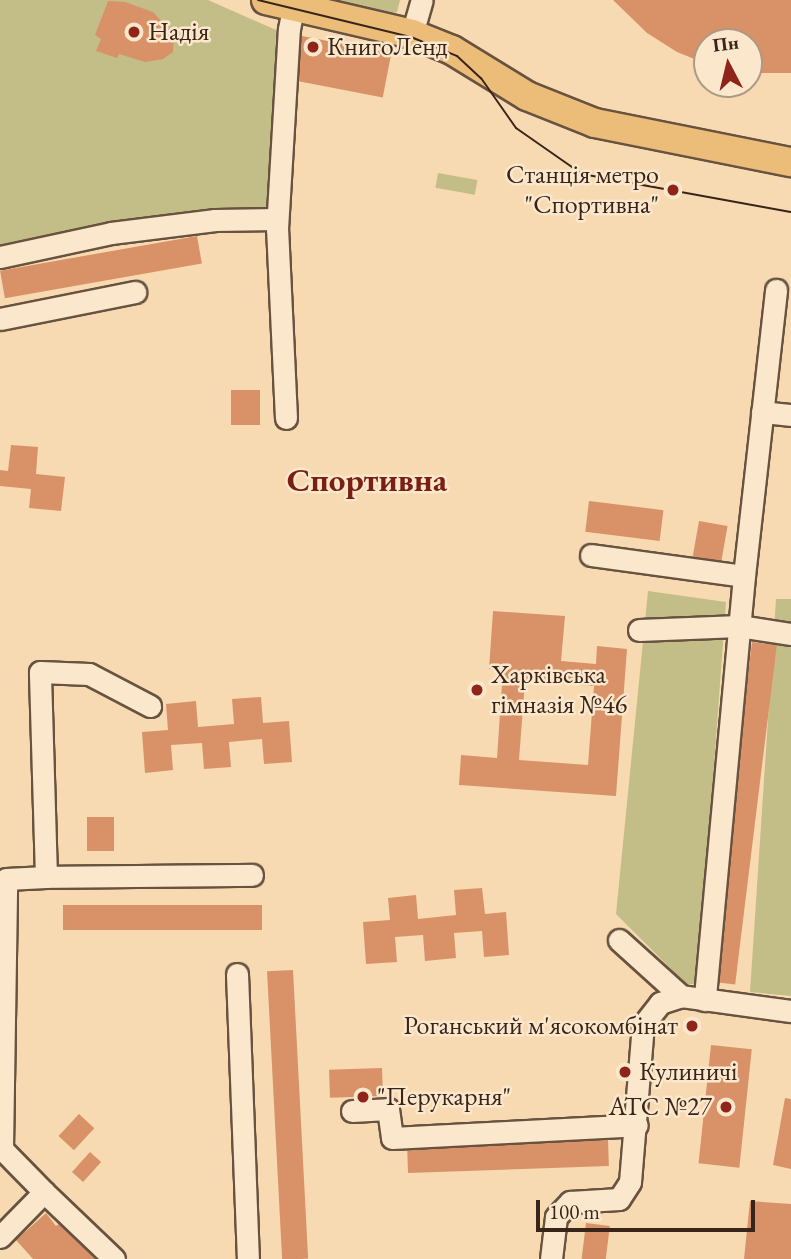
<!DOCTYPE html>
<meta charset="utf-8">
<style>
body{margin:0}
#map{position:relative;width:791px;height:1259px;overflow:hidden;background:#f7dab1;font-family:"EB Garamond",serif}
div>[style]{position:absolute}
.green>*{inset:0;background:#c3bd87;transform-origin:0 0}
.building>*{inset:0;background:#d99267;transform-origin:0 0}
.roads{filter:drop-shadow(2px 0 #685240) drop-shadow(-2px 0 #685240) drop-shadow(0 2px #685240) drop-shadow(0 -2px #685240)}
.minor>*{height:21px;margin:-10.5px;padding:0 10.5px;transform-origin:10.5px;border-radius:10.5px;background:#fae7cc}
.major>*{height:28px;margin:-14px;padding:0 14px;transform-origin:14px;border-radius:14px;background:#ecbd78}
.tram>*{height:2px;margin:-1px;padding:0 1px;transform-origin:1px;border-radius:1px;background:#39241a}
.dots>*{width:19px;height:19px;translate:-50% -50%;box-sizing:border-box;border:4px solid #fae7cc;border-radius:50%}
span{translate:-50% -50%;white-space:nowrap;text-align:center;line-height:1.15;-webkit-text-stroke:5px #fae7cc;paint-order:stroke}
.poi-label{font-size:26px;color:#39241a}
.left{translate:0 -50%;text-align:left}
.right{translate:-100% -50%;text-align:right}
.district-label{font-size:33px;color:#7a1f14;font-weight:700}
.north{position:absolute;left:693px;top:28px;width:70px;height:70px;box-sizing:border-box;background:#fae7cc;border:2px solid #ad9985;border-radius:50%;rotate:353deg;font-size:19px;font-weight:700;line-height:28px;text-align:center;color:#39241a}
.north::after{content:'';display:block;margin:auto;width:24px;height:32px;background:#8f2418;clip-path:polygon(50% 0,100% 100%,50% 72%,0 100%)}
.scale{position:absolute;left:536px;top:1200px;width:219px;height:32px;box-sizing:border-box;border:4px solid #39241a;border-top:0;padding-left:9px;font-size:21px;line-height:24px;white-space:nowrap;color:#39241a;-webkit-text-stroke:5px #fae7cc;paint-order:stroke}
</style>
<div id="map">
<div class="green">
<i style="clip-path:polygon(0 0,208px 0,276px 30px,273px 215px,0 252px)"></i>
<i style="clip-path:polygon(311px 0,400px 0,397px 12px,383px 15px)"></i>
<i style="left:438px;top:173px;width:40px;height:15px;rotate:10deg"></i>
<i style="clip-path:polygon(648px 591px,726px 602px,698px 984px,686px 984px,616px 914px)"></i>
<i style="clip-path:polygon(776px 599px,791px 599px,791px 996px,750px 992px)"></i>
</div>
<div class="building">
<i style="clip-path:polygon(613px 0,791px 0,791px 73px,749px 73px,749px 42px,707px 42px,707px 64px,677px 52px,647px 33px)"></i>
<i style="clip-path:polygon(108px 1px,125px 2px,153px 12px,170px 30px,174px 38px,173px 52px,163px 59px,145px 62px,119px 54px,117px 58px,96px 51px,101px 39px,95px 35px)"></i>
<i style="left:302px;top:36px;width:91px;height:45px;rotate:11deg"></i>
<i style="left:197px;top:236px;width:28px;height:200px;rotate:80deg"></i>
<i style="left:231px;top:390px;width:29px;height:35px"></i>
<i style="clip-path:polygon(11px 445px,38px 447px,36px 474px,65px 477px,61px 511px,29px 508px,31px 489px,0 486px,0 470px,8px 471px)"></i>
<i style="left:589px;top:501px;width:75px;height:31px;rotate:7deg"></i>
<i style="left:699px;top:521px;width:29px;height:36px;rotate:10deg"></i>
<i style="clip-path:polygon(evenodd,493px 611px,565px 616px,561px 661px,596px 664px,597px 646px,627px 649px,616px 796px,459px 785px,461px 755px,497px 758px,503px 670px,489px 669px,493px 611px,525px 681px,594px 686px,588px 765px,519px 760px,525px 681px)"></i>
<i style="left:752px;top:642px;width:25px;height:342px;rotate:7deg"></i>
<i style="clip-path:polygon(261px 697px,263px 723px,289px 721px,292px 762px,264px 764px,262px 739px,229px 742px,231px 767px,204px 769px,202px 743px,171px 745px,173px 770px,145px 773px,142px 732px,168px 730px,166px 704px,196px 701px,198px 727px,234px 724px,232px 699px)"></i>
<i style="left:114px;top:817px;width:34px;height:27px;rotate:90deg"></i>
<i style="clip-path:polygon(482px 888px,485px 914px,506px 912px,509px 955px,484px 957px,482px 931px,454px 933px,456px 958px,425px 961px,423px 935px,395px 937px,397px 962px,366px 964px,363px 922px,390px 920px,388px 898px,416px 895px,418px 919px,456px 915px,454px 890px)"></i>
<i style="left:262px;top:905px;width:25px;height:199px;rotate:90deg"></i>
<i style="left:293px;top:970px;width:289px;height:26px;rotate:87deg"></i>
<i style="left:711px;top:1045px;width:41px;height:119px;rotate:6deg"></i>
<i style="left:382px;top:1068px;width:28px;height:53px;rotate:88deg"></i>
<i style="clip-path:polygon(785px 1098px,791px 1099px,791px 1169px,773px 1165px)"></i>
<i style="left:79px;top:1114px;width:21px;height:30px;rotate:43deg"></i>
<i style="left:608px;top:1140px;width:26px;height:201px;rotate:88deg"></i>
<i style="left:90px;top:1152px;width:15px;height:27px;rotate:42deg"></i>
<i style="clip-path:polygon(750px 1201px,791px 1204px,791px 1259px,744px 1259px)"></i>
<i style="clip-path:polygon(46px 1213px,56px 1226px,59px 1224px,95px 1259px,33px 1259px,16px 1240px)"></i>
<i style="left:586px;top:1223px;width:24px;height:36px;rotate:7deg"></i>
</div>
<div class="roads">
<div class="minor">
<i style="left:412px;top:34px;width:35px;rotate:-74deg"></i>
<i style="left:0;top:257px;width:114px;rotate:-12.2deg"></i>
<i style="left:111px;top:233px;width:105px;rotate:-7.1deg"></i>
<i style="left:215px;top:220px;width:62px;rotate:-0.9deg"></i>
<i style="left:0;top:319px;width:138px;rotate:-11.3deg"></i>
<i style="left:762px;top:412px;width:29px;rotate:6deg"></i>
<i style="left:286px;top:418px;width:189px;rotate:-92.7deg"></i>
<i style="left:277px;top:229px;width:200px;rotate:-86.6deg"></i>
<i style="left:289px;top:29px;width:21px;rotate:-79deg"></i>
<i style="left:591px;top:555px;width:154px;rotate:7.8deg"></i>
<i style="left:744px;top:576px;width:426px;rotate:95.3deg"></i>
<i style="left:744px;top:576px;width:288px;rotate:-83.6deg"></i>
<i style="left:639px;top:630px;width:100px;rotate:-2.3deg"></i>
<i style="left:739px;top:626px;width:53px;rotate:8.7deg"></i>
<i style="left:46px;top:877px;width:206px;rotate:-0.6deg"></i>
<i style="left:619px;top:940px;width:84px;rotate:42.1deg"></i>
<i style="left:237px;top:974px;width:285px;rotate:87.8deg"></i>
<i style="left:352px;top:1111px;width:36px;rotate:-3deg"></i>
<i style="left:388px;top:1109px;width:29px;rotate:82deg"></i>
<i style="left:392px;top:1138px;width:245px;rotate:-3deg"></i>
<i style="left:0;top:1147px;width:63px;rotate:45.6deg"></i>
<i style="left:2px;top:1148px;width:269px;rotate:-89.1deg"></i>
<i style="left:6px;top:879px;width:40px;rotate:-2.9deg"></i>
<i style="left:46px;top:877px;width:205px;rotate:-91.7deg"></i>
<i style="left:40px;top:672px;width:49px;rotate:2.3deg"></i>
<i style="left:89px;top:674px;width:69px;rotate:27.7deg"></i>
<i style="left:0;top:1237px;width:63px;rotate:-45.6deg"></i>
<i style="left:44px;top:1192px;width:97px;rotate:43.7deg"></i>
<i style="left:551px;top:1259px;width:42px;rotate:-83.2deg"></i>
<i style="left:556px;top:1217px;width:21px;rotate:-47deg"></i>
<i style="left:570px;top:1202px;width:49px;rotate:-3.5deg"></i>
<i style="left:619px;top:1199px;width:20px;rotate:-57deg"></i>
<i style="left:630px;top:1182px;width:158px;rotate:-85.3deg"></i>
<i style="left:643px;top:1025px;width:28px;rotate:-52deg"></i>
<i style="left:660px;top:1003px;width:22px;rotate:-18deg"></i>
<i style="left:681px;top:996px;width:111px;rotate:7.8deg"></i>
</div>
<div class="major">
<i style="left:266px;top:0;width:150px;rotate:13.1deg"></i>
<i style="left:412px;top:34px;width:43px;rotate:21.8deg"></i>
<i style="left:452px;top:50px;width:88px;rotate:31.5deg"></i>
<i style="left:527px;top:96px;width:73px;rotate:21.7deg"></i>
<i style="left:595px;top:123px;width:200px;rotate:11.3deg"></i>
</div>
</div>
<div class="tram">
<i style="left:258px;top:0;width:157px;rotate:13.6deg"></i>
<i style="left:411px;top:37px;width:50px;rotate:22.4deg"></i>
<i style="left:457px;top:56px;width:33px;rotate:43deg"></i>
<i style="left:481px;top:78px;width:61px;rotate:55deg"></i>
<i style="left:516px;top:128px;width:80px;rotate:34.9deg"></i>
<i style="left:582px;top:174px;width:212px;rotate:10.3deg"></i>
</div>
<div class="dots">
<i style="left:134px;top:32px;background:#8f2418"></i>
<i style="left:313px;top:47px;background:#8f2418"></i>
<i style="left:673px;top:190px;background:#8f2418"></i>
<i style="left:477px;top:690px;background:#8f2418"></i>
<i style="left:692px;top:1026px;background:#8f2418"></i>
<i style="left:625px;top:1072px;background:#8f2418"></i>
<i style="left:363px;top:1097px;background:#8f2418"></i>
<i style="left:726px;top:1107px;background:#8f2418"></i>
</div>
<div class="poi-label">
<span class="left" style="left:148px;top:32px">Надія</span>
<span class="left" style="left:327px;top:47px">КнигоЛенд</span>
<span class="right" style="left:659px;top:190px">Станція метро<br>"Спортивна"</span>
<span class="left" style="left:491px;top:690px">Харківська<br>гімназія №46</span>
<span class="right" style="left:678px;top:1026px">Роганський м'ясокомбінат</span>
<span class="left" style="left:639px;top:1072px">Кулиничі</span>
<span class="left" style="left:377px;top:1097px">"Перукарня"</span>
<span class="right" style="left:712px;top:1107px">АТС №27</span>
</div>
<div class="district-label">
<span style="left:367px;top:480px">Спортивна</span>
</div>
<div class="north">Пн</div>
<div class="scale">100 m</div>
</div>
